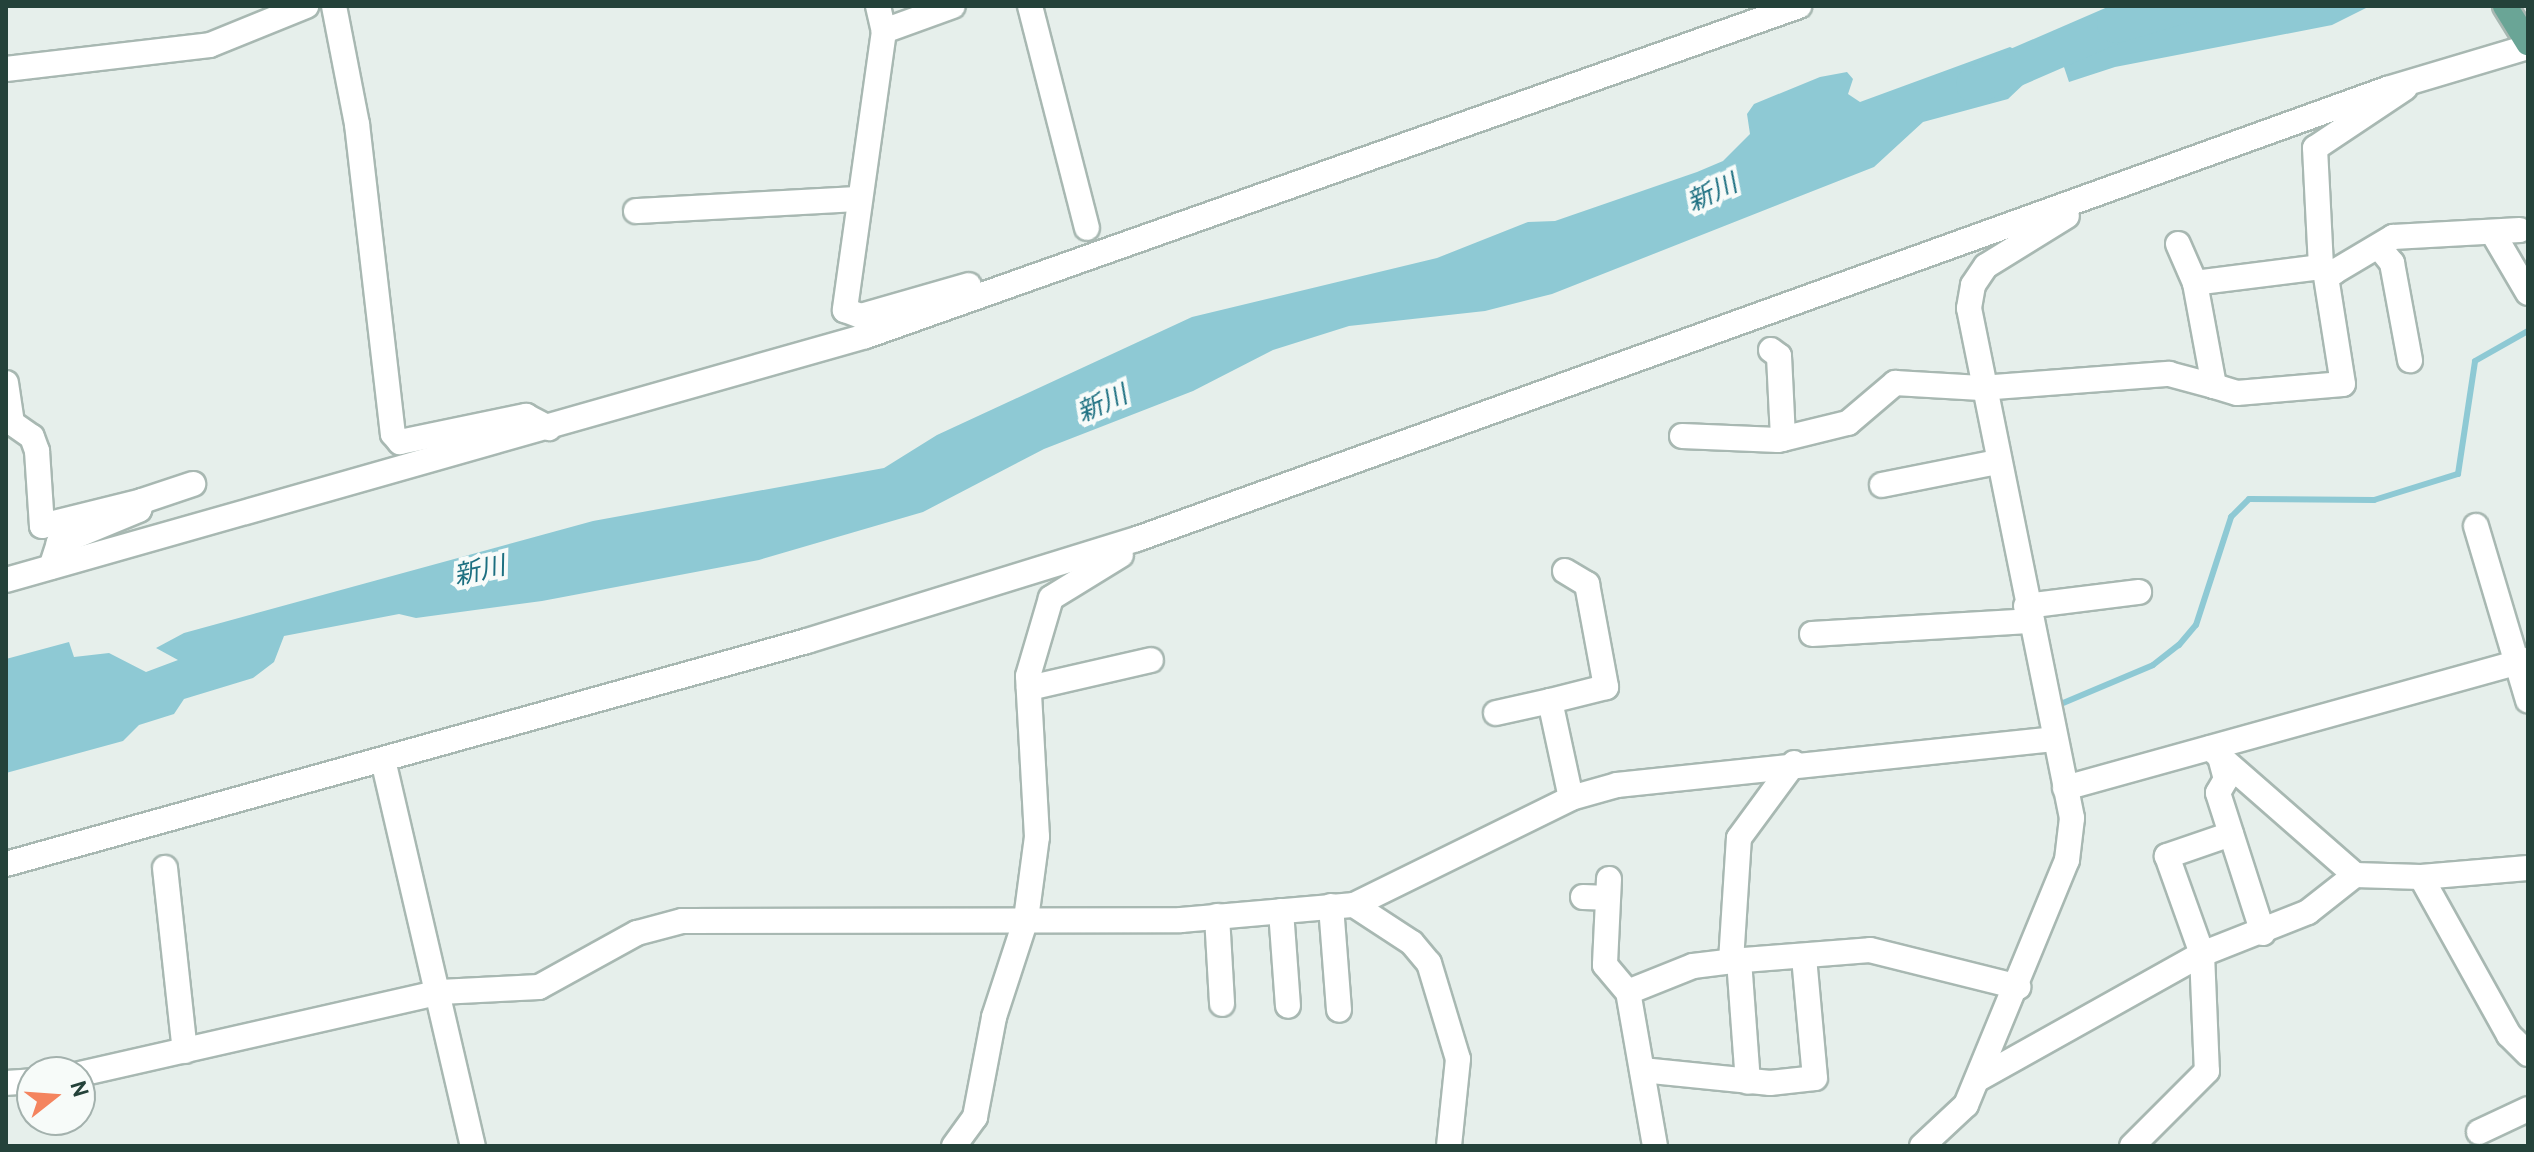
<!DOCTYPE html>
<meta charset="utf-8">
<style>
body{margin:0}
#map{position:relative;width:2534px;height:1152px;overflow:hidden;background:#e6efeb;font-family:Overpass,"Noto Sans JP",sans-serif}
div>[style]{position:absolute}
.water>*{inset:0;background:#8ec9d4}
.stream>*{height:6px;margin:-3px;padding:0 3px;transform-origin:3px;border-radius:3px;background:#8ec9d4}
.river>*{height:38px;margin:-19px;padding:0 19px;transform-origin:19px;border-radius:19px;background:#8ec9d4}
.roads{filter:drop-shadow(2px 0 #a8b8b2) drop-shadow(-2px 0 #a8b8b2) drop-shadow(0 2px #a8b8b2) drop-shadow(0 -2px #a8b8b2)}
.minor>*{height:24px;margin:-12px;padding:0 12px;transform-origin:12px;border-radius:12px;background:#fff}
.major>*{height:24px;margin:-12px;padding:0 12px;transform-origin:12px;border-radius:12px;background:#6aa596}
span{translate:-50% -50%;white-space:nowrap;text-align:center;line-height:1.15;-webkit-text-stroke:8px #f7fbf9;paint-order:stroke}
.water-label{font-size:26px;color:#1c6f80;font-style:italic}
.frame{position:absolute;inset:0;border:8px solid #24423a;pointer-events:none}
.north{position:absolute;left:16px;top:1056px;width:80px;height:80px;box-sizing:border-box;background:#f7fbf9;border:2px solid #a3b1ad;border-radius:50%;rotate:73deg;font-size:22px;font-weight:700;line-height:32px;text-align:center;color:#24423a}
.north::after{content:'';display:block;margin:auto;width:28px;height:36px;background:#f4845f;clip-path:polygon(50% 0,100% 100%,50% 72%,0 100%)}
</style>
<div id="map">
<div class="water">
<i style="clip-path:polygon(2144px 6px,2370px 6px,2332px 25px,2115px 67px,2069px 82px,2062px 61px,2041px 67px,2036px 51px,2056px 45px,2052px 33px)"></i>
<i style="clip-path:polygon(2010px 47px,2018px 51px,2027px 81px,2008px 99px,1923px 122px,1874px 167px,1552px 294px,1485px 311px,1349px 326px,1273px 350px,1193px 391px,1044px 449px,923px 512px,759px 560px,542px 601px,416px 618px,399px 614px,284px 636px,274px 662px,253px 678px,184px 699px,174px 714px,139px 725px,123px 741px,6px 773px,6px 659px,69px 642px,74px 657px,109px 653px,146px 672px,178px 660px,156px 648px,184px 633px,593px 521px,884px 468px,937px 435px,1192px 317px,1437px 258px,1528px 222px,1555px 221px,1697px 172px,1723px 161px,1750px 134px,1747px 114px,1754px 104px,1820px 77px,1847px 72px,1853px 79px,1848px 94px,1860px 102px)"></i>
</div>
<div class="stream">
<i style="left:2056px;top:706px;width:105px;rotate:-22.9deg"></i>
<i style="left:2153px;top:665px;width:33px;rotate:-38deg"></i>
<i style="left:2179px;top:645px;width:26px;rotate:-50deg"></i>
<i style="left:2196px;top:625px;width:114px;rotate:-72deg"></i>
<i style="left:2231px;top:517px;width:25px;rotate:-45deg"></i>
<i style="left:2249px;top:499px;width:125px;rotate:0.5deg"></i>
<i style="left:2374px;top:500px;width:88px;rotate:-17.2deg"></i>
<i style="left:2458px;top:474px;width:114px;rotate:-81.4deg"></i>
<i style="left:2475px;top:361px;width:61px;rotate:-29.5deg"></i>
</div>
<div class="river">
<i style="left:1975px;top:85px;width:154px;rotate:-23.4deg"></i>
<i style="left:2116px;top:24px;width:65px;rotate:-16.2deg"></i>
</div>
<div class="roads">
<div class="minor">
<i style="left:334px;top:6px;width:120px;rotate:79deg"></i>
<i style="left:357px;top:124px;width:312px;rotate:83.4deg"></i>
<i style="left:393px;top:434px;width:11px;rotate:49deg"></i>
<i style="left:400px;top:442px;width:129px;rotate:-11.7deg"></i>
<i style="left:526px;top:416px;width:26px;rotate:28deg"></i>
<i style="left:878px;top:6px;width:26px;rotate:77deg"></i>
<i style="left:884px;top:31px;width:282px;rotate:98deg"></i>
<i style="left:845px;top:310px;width:17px;rotate:21deg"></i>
<i style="left:861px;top:316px;width:112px;rotate:-16deg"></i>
<i style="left:1030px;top:6px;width:229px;rotate:75.6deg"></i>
<i style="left:884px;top:31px;width:73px;rotate:-19.9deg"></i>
<i style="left:6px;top:69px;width:205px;rotate:-6.7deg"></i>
<i style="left:210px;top:45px;width:104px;rotate:-22.1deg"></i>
<i style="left:2405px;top:88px;width:108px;rotate:146.3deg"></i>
<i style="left:2315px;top:148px;width:120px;rotate:87.1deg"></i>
<i style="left:2321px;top:268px;width:14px;rotate:17deg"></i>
<i style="left:2334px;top:272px;width:69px;rotate:-30.7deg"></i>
<i style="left:2393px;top:237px;width:127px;rotate:-3.2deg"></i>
<i style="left:636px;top:211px;width:223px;rotate:-3.1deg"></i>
<i style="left:2494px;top:235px;width:67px;rotate:59.6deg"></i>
<i style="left:2178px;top:244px;width:43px;rotate:66.4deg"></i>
<i style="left:2379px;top:247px;width:21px;rotate:51deg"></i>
<i style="left:2392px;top:263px;width:99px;rotate:79.5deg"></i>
<i style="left:2321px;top:267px;width:127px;rotate:172.8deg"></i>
<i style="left:2195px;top:283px;width:105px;rotate:79.5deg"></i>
<i style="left:2214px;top:386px;width:24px;rotate:17deg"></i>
<i style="left:2237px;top:393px;width:106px;rotate:-4.9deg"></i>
<i style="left:2343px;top:384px;width:115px;rotate:-99deg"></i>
<i style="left:1771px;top:350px;width:10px;rotate:37deg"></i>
<i style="left:1779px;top:356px;width:83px;rotate:87.2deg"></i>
<i style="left:6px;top:383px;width:40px;rotate:81.5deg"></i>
<i style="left:12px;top:423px;width:24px;rotate:35deg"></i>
<i style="left:32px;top:437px;width:15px;rotate:70deg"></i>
<i style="left:37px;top:451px;width:75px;rotate:86.2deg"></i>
<i style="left:42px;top:526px;width:103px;rotate:-14deg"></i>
<i style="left:142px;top:501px;width:9px;rotate:108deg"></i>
<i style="left:139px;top:510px;width:87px;rotate:157.6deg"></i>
<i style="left:59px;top:543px;width:25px;rotate:108deg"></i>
<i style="left:1682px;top:436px;width:96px;rotate:2.4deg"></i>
<i style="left:1778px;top:440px;width:72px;rotate:-13.7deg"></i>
<i style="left:1848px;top:423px;width:62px;rotate:-40.4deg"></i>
<i style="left:1895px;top:383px;width:86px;rotate:3.3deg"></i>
<i style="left:1981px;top:388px;width:189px;rotate:-4.3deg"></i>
<i style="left:2169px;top:374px;width:47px;rotate:14.9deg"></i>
<i style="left:1882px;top:485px;width:117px;rotate:-11.3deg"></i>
<i style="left:142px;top:501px;width:54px;rotate:-18.4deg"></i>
<i style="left:2476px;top:526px;width:182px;rotate:73.4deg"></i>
<i style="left:1565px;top:571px;width:26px;rotate:31deg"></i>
<i style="left:1587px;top:584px;width:105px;rotate:79.5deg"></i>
<i style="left:1606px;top:687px;width:58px;rotate:166deg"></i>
<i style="left:1550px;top:701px;width:99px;rotate:77.8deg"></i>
<i style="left:6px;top:580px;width:894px;rotate:-15.84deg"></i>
<i style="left:866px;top:336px;width:990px;rotate:-19.48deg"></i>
<i style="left:2026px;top:606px;width:114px;rotate:-7.1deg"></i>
<i style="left:1812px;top:634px;width:217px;rotate:-3.4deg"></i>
<i style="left:1029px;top:688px;width:125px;rotate:-12.9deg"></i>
<i style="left:1496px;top:713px;width:55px;rotate:-12.5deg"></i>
<i style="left:2210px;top:748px;width:193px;rotate:41.2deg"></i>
<i style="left:2220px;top:757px;width:23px;rotate:75deg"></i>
<i style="left:2226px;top:779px;width:16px;rotate:120deg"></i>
<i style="left:2218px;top:793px;width:147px;rotate:72.2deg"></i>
<i style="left:383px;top:760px;width:396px;rotate:76.9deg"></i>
<i style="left:2065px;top:788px;width:480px;rotate:-15.5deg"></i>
<i style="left:2231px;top:834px;width:68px;rotate:161deg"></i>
<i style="left:2167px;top:856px;width:104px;rotate:70.3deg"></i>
<i style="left:2202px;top:954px;width:114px;rotate:-21.6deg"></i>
<i style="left:2308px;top:912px;width:60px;rotate:-38.2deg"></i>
<i style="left:2355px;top:875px;width:66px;rotate:1.7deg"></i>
<i style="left:2421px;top:877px;width:181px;rotate:60.9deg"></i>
<i style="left:2509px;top:1035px;width:27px;rotate:45deg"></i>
<i style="left:6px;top:864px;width:831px;rotate:-15.56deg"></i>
<i style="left:807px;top:641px;width:345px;rotate:-17.2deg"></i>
<i style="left:1137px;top:539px;width:1329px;rotate:-19.8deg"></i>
<i style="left:2387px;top:89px;width:147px;rotate:-16.6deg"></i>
<i style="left:165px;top:868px;width:184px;rotate:83.8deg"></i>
<i style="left:2421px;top:877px;width:107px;rotate:-4.8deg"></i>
<i style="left:1609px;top:879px;width:86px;rotate:92.7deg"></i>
<i style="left:1605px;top:965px;width:35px;rotate:50deg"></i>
<i style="left:1583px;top:897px;width:25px;rotate:2deg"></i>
<i style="left:1354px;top:905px;width:69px;rotate:33.2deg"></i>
<i style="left:1412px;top:943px;width:26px;rotate:50deg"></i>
<i style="left:1429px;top:963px;width:100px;rotate:73.2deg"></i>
<i style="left:1458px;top:1059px;width:87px;rotate:95.9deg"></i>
<i style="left:1331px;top:906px;width:104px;rotate:85.6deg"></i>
<i style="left:1281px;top:911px;width:95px;rotate:85.8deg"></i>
<i style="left:1217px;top:916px;width:88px;rotate:86.7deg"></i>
<i style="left:1739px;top:960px;width:122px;rotate:85.8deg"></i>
<i style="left:1731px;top:961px;width:139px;rotate:-4.5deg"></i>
<i style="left:1870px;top:950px;width:153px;rotate:14deg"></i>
<i style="left:1642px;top:1070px;width:129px;rotate:5.8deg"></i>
<i style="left:1770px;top:1083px;width:45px;rotate:-6.3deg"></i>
<i style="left:1815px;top:1078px;width:122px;rotate:-95.2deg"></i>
<i style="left:80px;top:1074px;width:369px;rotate:-12.8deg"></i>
<i style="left:440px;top:992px;width:99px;rotate:-2.9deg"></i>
<i style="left:539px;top:987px;width:112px;rotate:-28.9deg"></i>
<i style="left:637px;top:933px;width:47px;rotate:-14.9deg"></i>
<i style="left:682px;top:921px;width:499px;rotate:-0.1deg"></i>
<i style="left:1181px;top:920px;width:174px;rotate:-5deg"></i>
<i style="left:1354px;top:905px;width:242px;rotate:-26.2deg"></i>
<i style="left:1571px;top:798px;width:48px;rotate:-15.8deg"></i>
<i style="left:1617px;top:785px;width:439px;rotate:-6deg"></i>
<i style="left:1980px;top:1078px;width:254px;rotate:-29.2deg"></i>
<i style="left:2202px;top:954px;width:117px;rotate:87.6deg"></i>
<i style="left:2207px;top:1071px;width:106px;rotate:135deg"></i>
<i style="left:6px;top:1083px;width:26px;rotate:-4deg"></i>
<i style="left:2479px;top:1132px;width:54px;rotate:-25.1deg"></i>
<i style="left:954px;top:1146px;width:36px;rotate:-54deg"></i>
<i style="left:975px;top:1117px;width:102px;rotate:-79.2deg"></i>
<i style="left:994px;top:1017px;width:103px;rotate:-71.9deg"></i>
<i style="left:1026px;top:919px;width:83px;rotate:-82.4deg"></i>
<i style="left:1037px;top:837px;width:161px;rotate:-93.2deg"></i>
<i style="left:1028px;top:676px;width:81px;rotate:-73.6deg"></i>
<i style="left:1051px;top:598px;width:82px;rotate:-31.6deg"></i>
<i style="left:1655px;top:1146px;width:156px;rotate:-99.9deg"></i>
<i style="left:1628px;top:992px;width:70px;rotate:-21.8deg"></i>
<i style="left:1693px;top:966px;width:38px;rotate:-7deg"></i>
<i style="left:1731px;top:961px;width:123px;rotate:-86.3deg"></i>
<i style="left:1739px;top:838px;width:93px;rotate:-53.7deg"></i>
<i style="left:1922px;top:1146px;width:60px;rotate:-43deg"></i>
<i style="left:1966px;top:1105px;width:265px;rotate:-67.6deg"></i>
<i style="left:2067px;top:860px;width:42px;rotate:-83.2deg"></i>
<i style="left:2072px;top:818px;width:520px;rotate:-101.42deg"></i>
<i style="left:1969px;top:308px;width:23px;rotate:-80deg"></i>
<i style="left:1973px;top:285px;width:23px;rotate:-56deg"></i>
<i style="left:1986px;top:266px;width:95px;rotate:-31.7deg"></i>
</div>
<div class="major">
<i style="left:2505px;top:6px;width:44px;rotate:58.1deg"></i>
</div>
</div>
<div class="water-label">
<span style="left:1713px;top:195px;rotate:-25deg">新川</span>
<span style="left:1103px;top:406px;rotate:-24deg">新川</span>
<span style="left:480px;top:573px;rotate:-13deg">新川</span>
</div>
<div class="frame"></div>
<div class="north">N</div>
</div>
